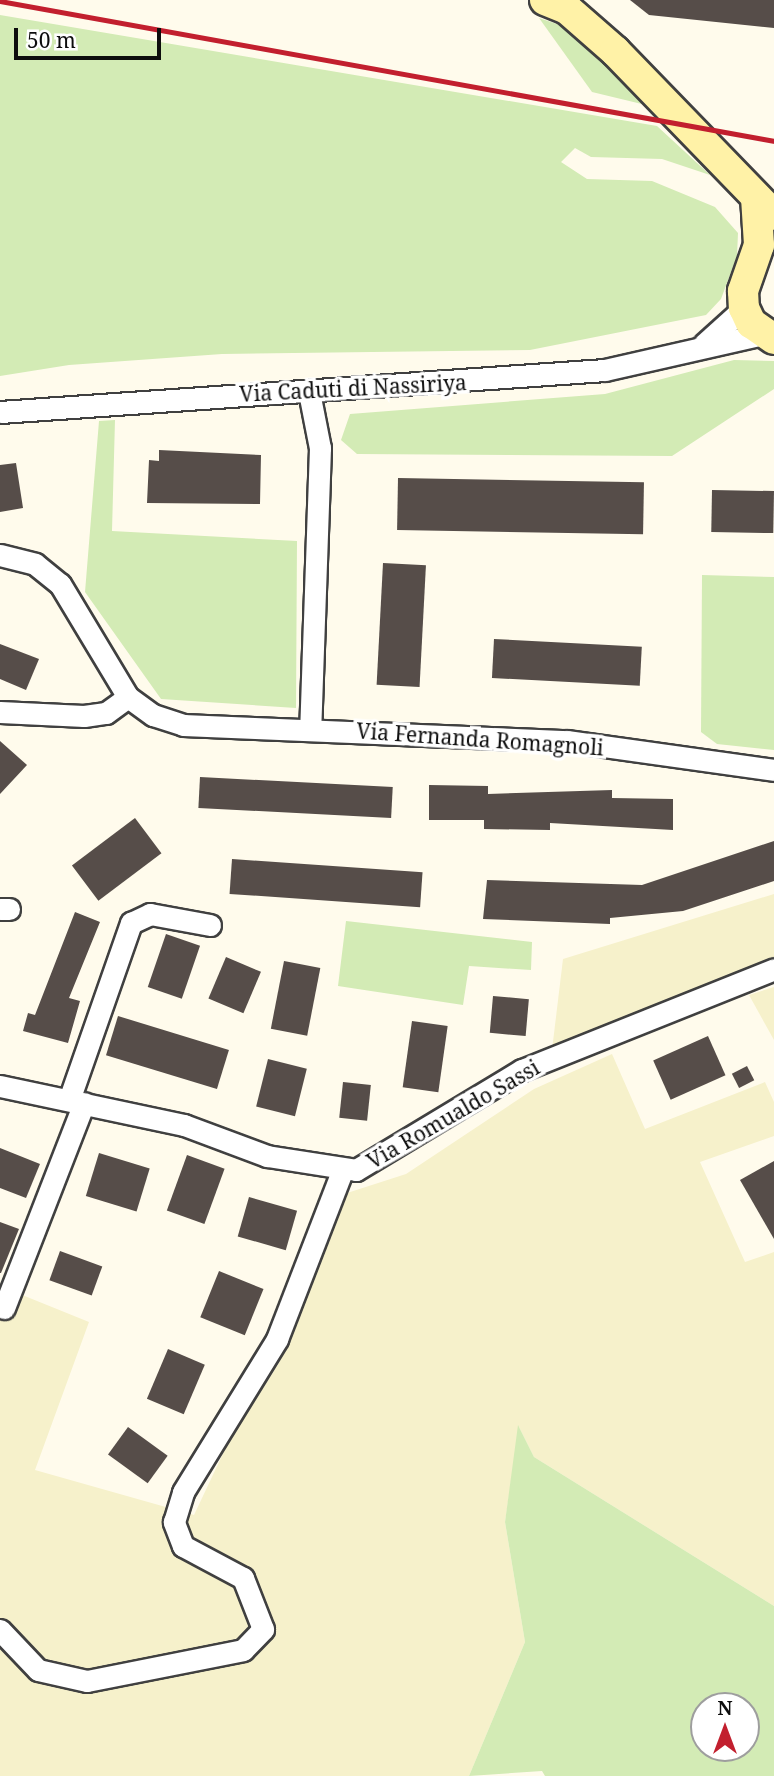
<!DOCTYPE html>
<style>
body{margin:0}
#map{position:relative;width:774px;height:1776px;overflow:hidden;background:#fffbec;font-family:"Noto Serif",serif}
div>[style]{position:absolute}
.farmland>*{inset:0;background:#f6f1cb}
.green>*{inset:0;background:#d3ebb5}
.building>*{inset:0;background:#564d49;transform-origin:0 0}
.roads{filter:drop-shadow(2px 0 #404040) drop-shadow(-2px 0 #404040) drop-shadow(0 2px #404040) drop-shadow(0 -2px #404040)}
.street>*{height:21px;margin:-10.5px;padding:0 10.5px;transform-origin:10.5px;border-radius:10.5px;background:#fff}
.secondary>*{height:30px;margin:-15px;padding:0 15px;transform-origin:15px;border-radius:15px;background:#fff2a7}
.rail>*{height:5px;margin:-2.5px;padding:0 2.5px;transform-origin:2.5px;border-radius:2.5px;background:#c21f2e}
span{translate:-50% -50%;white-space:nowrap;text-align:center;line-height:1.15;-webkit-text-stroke:7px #fff;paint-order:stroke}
.street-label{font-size:21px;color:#0d0d0d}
.north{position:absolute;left:690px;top:1692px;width:70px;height:70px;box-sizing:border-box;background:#fff;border:2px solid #9e9e9e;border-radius:50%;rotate:0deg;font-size:19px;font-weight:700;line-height:28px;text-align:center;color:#0d0d0d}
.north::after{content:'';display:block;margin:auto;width:24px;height:32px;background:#c21f2e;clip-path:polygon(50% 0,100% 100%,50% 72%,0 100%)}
.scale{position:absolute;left:14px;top:28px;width:147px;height:32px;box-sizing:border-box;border:4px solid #0d0d0d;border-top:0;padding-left:9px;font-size:21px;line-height:24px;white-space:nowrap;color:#0d0d0d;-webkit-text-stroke:5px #fff;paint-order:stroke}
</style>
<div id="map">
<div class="farmland">
<i style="clip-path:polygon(774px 894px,774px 958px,552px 1050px,563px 959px)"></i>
<i style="clip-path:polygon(774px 987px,774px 1040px,749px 995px)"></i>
<i style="clip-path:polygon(612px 1054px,645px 1129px,765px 1082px,774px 1102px,774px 1136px,700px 1162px,745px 1262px,774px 1252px,774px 1606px,534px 1457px,519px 1427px,505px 1522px,525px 1642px,469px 1776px,0 1776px,0 1286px,89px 1322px,35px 1470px,194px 1515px,228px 1443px,279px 1363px,344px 1194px,406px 1174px,534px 1089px)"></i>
</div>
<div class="green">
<i style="clip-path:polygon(0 15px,657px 126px,710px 175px,662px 159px,591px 157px,575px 148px,561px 162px,587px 179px,652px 181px,715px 207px,738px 233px,737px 256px,721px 299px,706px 315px,530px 350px,222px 354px,69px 365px,0 376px)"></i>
<i style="clip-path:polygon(539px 18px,569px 28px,650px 106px,592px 92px)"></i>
<i style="clip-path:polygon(734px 360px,774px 361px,774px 389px,672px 456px,357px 454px,341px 440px,350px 414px,605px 394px)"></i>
<i style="clip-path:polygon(115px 420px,112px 531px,297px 541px,296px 708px,161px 699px,85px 592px,99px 421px)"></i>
<i style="clip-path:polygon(702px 575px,774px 577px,774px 750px,717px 744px,701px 732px)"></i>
<i style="clip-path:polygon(346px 921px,532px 942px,531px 970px,469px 966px,463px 1005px,338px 986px)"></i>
<i style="clip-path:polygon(evenodd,518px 1425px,534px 1457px,774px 1606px,774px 1776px,545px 1776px,542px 1771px,469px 1776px,525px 1642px,505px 1522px,518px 1425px,704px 1706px,746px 1706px,746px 1748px,704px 1748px,704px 1706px)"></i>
</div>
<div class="building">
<i style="clip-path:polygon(630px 0,774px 0,774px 28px,649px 15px)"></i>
<i style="clip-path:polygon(159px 450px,261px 455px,260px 504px,147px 503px,149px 460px,159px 461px)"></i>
<i style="clip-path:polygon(16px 463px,23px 508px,0 512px,0 465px)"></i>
<i style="left:398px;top:478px;width:246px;height:52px;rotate:1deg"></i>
<i style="left:712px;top:490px;width:62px;height:42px;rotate:1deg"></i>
<i style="left:383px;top:563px;width:43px;height:122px;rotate:3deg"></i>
<i style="left:494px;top:639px;width:148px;height:39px;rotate:3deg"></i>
<i style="clip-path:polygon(0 644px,39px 659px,26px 690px,0 679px)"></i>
<i style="clip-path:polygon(0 741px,27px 765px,0 794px)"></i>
<i style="left:200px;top:777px;width:193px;height:31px;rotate:3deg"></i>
<i style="clip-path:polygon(429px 785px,488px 786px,488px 794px,612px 790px,612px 798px,673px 799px,673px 830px,550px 823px,550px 830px,484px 829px,484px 820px,429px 820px)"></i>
<i style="left:135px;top:818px;width:44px;height:79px;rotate:53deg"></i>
<i style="clip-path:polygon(774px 841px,774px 881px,683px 911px,610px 918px,610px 924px,483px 919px,487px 880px,642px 885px)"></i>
<i style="left:232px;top:859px;width:191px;height:35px;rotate:4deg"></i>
<i style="clip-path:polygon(75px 912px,100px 922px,69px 998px,80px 1001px,68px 1043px,23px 1031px,28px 1013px,35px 1015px)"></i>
<i style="left:166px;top:934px;width:36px;height:56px;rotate:19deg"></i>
<i style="left:226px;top:957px;width:38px;height:45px;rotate:23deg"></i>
<i style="left:284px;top:961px;width:37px;height:69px;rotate:11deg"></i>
<i style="left:493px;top:996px;width:36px;height:37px;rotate:5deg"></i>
<i style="left:118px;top:1016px;width:116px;height:41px;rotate:17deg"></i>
<i style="left:412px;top:1021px;width:36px;height:67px;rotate:8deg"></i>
<i style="left:708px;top:1036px;width:43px;height:60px;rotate:66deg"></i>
<i style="left:268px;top:1059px;width:40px;height:49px;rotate:14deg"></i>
<i style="left:747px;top:1066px;width:16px;height:17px;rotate:63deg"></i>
<i style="left:343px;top:1082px;width:28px;height:36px;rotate:6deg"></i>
<i style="clip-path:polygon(0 1148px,40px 1164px,26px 1198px,0 1188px)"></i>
<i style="left:99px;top:1153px;width:53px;height:45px;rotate:17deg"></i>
<i style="left:187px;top:1155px;width:40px;height:59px;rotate:20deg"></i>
<i style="clip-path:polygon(774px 1161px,774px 1239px,740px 1180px)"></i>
<i style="left:249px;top:1197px;width:50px;height:41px;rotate:16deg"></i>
<i style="clip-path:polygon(0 1222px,19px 1229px,1px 1273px,0 1273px)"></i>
<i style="left:60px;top:1251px;width:45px;height:31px;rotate:20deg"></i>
<i style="left:219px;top:1271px;width:48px;height:50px;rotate:22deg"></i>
<i style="left:168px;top:1349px;width:40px;height:54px;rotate:23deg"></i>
<i style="left:128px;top:1427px;width:49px;height:34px;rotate:36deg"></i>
</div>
<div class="roads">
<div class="street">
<i style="left:704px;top:344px;width:54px;rotate:-42deg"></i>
<i style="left:309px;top:392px;width:57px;rotate:78.9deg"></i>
<i style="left:320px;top:448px;width:281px;rotate:92deg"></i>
<i style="left:0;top:412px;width:606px;rotate:-3.97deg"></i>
<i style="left:605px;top:370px;width:162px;rotate:-12.8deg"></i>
<i style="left:0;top:555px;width:36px;rotate:14deg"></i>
<i style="left:35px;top:564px;width:32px;rotate:39deg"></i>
<i style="left:60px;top:584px;width:132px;rotate:59deg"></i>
<i style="left:128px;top:697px;width:31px;rotate:36deg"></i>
<i style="left:153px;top:715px;width:32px;rotate:18deg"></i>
<i style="left:183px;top:725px;width:385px;rotate:2.4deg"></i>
<i style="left:568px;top:741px;width:208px;rotate:8deg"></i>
<i style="left:0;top:712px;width:84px;rotate:2.7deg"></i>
<i style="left:84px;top:716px;width:22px;rotate:-8deg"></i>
<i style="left:106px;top:713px;width:27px;rotate:-36deg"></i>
<i style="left:0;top:909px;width:9px"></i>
<i style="left:0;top:1086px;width:188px;rotate:12deg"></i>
<i style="left:184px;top:1125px;width:89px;rotate:20.5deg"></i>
<i style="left:267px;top:1156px;width:90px;rotate:8.9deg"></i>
<i style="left:356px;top:1170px;width:194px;rotate:-31.1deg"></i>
<i style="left:522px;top:1070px;width:271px;rotate:-21.8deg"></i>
<i style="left:69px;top:1100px;width:188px;rotate:-70.7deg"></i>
<i style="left:131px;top:923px;width:21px;rotate:-25deg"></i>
<i style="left:150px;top:914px;width:61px;rotate:10.4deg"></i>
<i style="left:4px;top:1308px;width:220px;rotate:-68.7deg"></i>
<i style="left:0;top:1630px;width:55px;rotate:46.5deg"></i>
<i style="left:38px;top:1670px;width:50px;rotate:12.7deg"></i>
<i style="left:87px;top:1681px;width:159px;rotate:-11.2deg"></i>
<i style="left:243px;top:1650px;width:29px;rotate:-46deg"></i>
<i style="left:263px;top:1629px;width:55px;rotate:-111.4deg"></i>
<i style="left:243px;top:1578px;width:68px;rotate:-151.9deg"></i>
<i style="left:183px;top:1546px;width:26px;rotate:-111deg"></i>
<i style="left:174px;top:1522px;width:31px;rotate:-73deg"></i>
<i style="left:183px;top:1492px;width:180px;rotate:-58.4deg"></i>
<i style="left:277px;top:1339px;width:182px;rotate:-68.8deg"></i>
</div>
<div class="secondary">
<i style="left:545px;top:0;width:24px;rotate:22deg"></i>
<i style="left:567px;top:9px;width:64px;rotate:41.2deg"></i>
<i style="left:615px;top:51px;width:228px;rotate:45.9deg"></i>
<i style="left:756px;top:197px;width:48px;rotate:86.4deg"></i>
<i style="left:759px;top:245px;width:49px;rotate:109.2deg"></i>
<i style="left:743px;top:291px;width:17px;rotate:87deg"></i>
<i style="left:744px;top:308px;width:17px;rotate:65deg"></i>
<i style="left:751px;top:323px;width:28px;rotate:35deg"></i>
</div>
</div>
<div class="rail">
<i style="left:0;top:1px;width:787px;rotate:10.25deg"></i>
</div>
<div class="street-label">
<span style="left:353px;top:388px;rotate:-3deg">Via Caduti di Nassiriya</span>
<span style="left:480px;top:739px;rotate:4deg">Via Fernanda Romagnoli</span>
<span style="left:453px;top:1114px;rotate:-30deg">Via Romualdo Sassi</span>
</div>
<div class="north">N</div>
<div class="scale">50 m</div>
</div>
